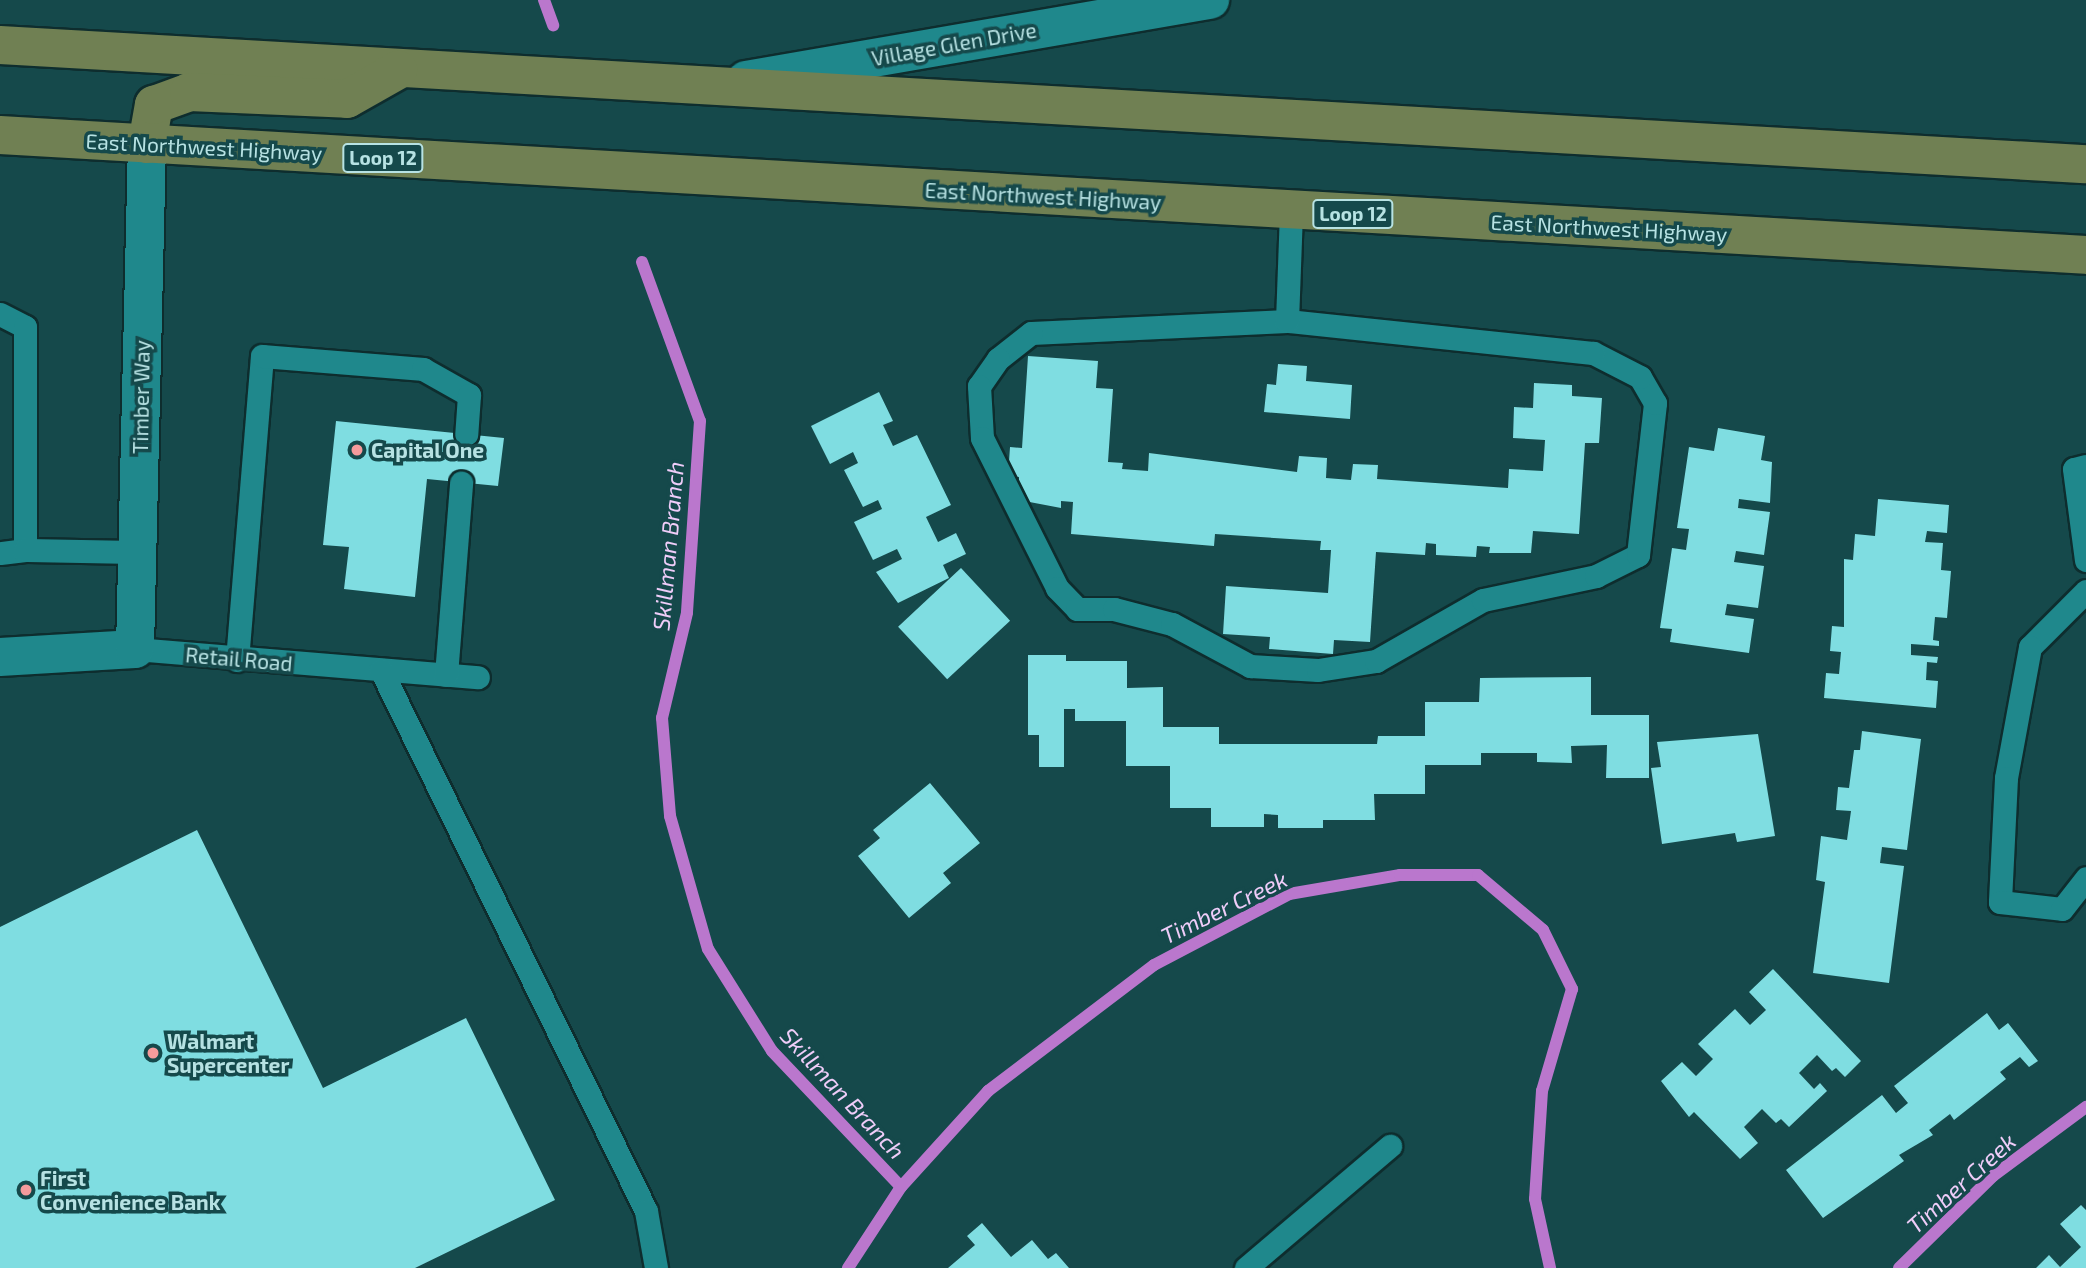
<!DOCTYPE html>
<style>
body{margin:0}
#map{position:relative;width:2086px;height:1268px;overflow:hidden;background:#15494b;font-family:"Exo 2",sans-serif}
div>[style]{position:absolute}
.stream>*{height:12px;margin:-6px;padding:0 6px;transform-origin:6px;border-radius:6px;background:#ba77cd}
.building>*{inset:0;background:#7fdde1;transform-origin:0 0}
.roads{filter:drop-shadow(2px 0 #0e2d2e) drop-shadow(-2px 0 #0e2d2e) drop-shadow(0 2px #0e2d2e) drop-shadow(0 -2px #0e2d2e)}
.lane>*{height:23px;margin:-11.5px;padding:0 11.5px;transform-origin:11.5px;border-radius:11.5px;background:#1f888c}
.street>*{height:38px;margin:-19px;padding:0 19px;transform-origin:19px;border-radius:19px;background:#1f888c}
.primary>*{height:38px;margin:-19px;padding:0 19px;transform-origin:19px;border-radius:19px;background:#708053}
.dots>*{width:19px;height:19px;translate:-50% -50%;box-sizing:border-box;border:4px solid #15494b;border-radius:50%}
span{translate:-50% -50%;white-space:nowrap;text-align:center;line-height:1.15;-webkit-text-stroke:7px #15494b;paint-order:stroke}
.shield-label span{padding:2px 5px;background:#15494b;border:2px solid;border-radius:5px;-webkit-text-stroke-width:0}
.shield-label{font-size:19px;color:#b7e2e3;font-weight:700}
.street-label{font-size:21px;color:#b7e2e3}
.poi-label{font-size:21px;color:#b7e2e3;font-weight:700}
.left{translate:0 -50%;text-align:left}
.water-label{font-size:23px;color:#efcdf9;font-style:italic}
</style>
<div id="map">
<div class="stream">
<i style="left:544px;top:0;width:27px;rotate:70deg"></i>
<i style="left:642px;top:262px;width:169px;rotate:70deg"></i>
<i style="left:700px;top:421px;width:192px;rotate:93.9deg"></i>
<i style="left:687px;top:613px;width:108px;rotate:103.4deg"></i>
<i style="left:662px;top:718px;width:98px;rotate:85.3deg"></i>
<i style="left:670px;top:816px;width:138px;rotate:74.1deg"></i>
<i style="left:708px;top:949px;width:120px;rotate:57.9deg"></i>
<i style="left:772px;top:1051px;width:187px;rotate:46.5deg"></i>
<i style="left:848px;top:1268px;width:97px;rotate:-56.8deg"></i>
<i style="left:901px;top:1187px;width:130px;rotate:-47.8deg"></i>
<i style="left:988px;top:1091px;width:208px;rotate:-37.2deg"></i>
<i style="left:1154px;top:965px;width:153px;rotate:-27.7deg"></i>
<i style="left:1289px;top:894px;width:113px;rotate:-9.7deg"></i>
<i style="left:1400px;top:875px;width:78px"></i>
<i style="left:1478px;top:875px;width:85px;rotate:40.2deg"></i>
<i style="left:1543px;top:930px;width:66px;rotate:63.8deg"></i>
<i style="left:1572px;top:989px;width:106px;rotate:106.4deg"></i>
<i style="left:1542px;top:1091px;width:108px;rotate:93.7deg"></i>
<i style="left:1535px;top:1199px;width:71px;rotate:77.7deg"></i>
<i style="left:1899px;top:1268px;width:132px;rotate:-44.4deg"></i>
<i style="left:1993px;top:1176px;width:116px;rotate:-36.6deg"></i>
</div>
<div class="building">
<i style="clip-path:polygon(1028px 356px,1098px 361px,1096px 388px,1113px 389px,1108px 462px,1123px 463px,1122px 469px,1148px 471px,1149px 453px,1297px 472px,1299px 456px,1327px 458px,1326px 478px,1351px 480px,1353px 464px,1378px 465px,1377px 479px,1508px 488px,1509px 469px,1543px 471px,1545px 440px,1513px 438px,1514px 407px,1533px 408px,1534px 383px,1572px 385px,1572px 396px,1602px 398px,1599px 443px,1585px 443px,1579px 534px,1533px 531px,1531px 553px,1489px 553px,1490px 547px,1477px 546px,1476px 557px,1436px 555px,1436px 544px,1426px 543px,1425px 555px,1376px 552px,1370px 642px,1334px 640px,1333px 654px,1269px 649px,1270px 637px,1223px 634px,1226px 586px,1328px 593px,1331px 550px,1320px 550px,1321px 541px,1215px 534px,1214px 546px,1071px 534px,1073px 502px,1061px 501px,1061px 508px,1019px 500px,1019px 477px,1008px 476px,1010px 447px,1022px 448px)"></i>
<i style="clip-path:polygon(1278px 364px,1307px 366px,1306px 381px,1352px 385px,1350px 419px,1264px 412px,1267px 384px,1276px 385px)"></i>
<i style="clip-path:polygon(879px 392px,893px 421px,883px 425px,893px 446px,917px 435px,951px 505px,926px 517px,938px 542px,956px 533px,966px 554px,943px 565px,949px 578px,898px 603px,876px 572px,902px 559px,897px 549px,873px 560px,854px 522px,882px 509px,878px 500px,863px 507px,844px 470px,858px 463px,853px 452px,830px 464px,811px 426px)"></i>
<i style="clip-path:polygon(336px 421px,504px 438px,498px 486px,427px 479px,415px 597px,344px 589px,349px 547px,323px 545px)"></i>
<i style="clip-path:polygon(1718px 428px,1765px 436px,1761px 460px,1772px 462px,1770px 503px,1739px 499px,1738px 508px,1770px 512px,1764px 555px,1736px 551px,1734px 562px,1764px 566px,1758px 608px,1727px 604px,1725px 615px,1754px 619px,1749px 653px,1670px 642px,1672px 629px,1660px 628px,1672px 548px,1686px 550px,1689px 529px,1677px 528px,1689px 447px,1714px 451px)"></i>
<i style="clip-path:polygon(1878px 499px,1949px 505px,1947px 533px,1927px 531px,1925px 542px,1943px 543px,1941px 570px,1951px 571px,1947px 618px,1935px 617px,1933px 640px,1939px 641px,1939px 646px,1911px 644px,1911px 655px,1938px 657px,1937px 663px,1927px 662px,1926px 680px,1938px 681px,1936px 708px,1824px 698px,1826px 673px,1839px 674px,1841px 652px,1830px 651px,1832px 626px,1844px 627px,1844px 559px,1853px 560px,1855px 534px,1875px 536px)"></i>
<i style="left:961px;top:568px;width:72px;height:86px;rotate:47deg"></i>
<i style="clip-path:polygon(1028px 655px,1066px 655px,1066px 661px,1127px 661px,1127px 688px,1163px 687px,1163px 727px,1219px 727px,1219px 744px,1377px 744px,1378px 736px,1425px 736px,1425px 702px,1479px 702px,1480px 678px,1591px 677px,1591px 715px,1649px 715px,1649px 778px,1606px 778px,1607px 745px,1571px 746px,1572px 763px,1537px 762px,1537px 753px,1481px 753px,1481px 765px,1425px 765px,1425px 794px,1374px 794px,1375px 820px,1323px 820px,1323px 828px,1278px 828px,1278px 815px,1264px 814px,1264px 827px,1211px 827px,1211px 808px,1170px 808px,1170px 766px,1126px 766px,1126px 721px,1075px 721px,1075px 709px,1064px 709px,1064px 767px,1039px 767px,1039px 735px,1028px 735px)"></i>
<i style="clip-path:polygon(1862px 731px,1921px 739px,1907px 850px,1882px 847px,1880px 863px,1904px 866px,1889px 983px,1813px 973px,1825px 882px,1816px 880px,1821px 836px,1847px 840px,1851px 811px,1836px 810px,1838px 787px,1849px 788px,1854px 750px,1860px 750px)"></i>
<i style="clip-path:polygon(1758px 734px,1775px 836px,1737px 842px,1735px 833px,1662px 844px,1651px 768px,1661px 767px,1657px 742px)"></i>
<i style="clip-path:polygon(930px 783px,980px 843px,943px 873px,951px 883px,909px 918px,858px 856px,880px 838px,873px 830px)"></i>
<i style="clip-path:polygon(197px 830px,323px 1088px,466px 1018px,555px 1200px,415px 1268px,0 1268px,0 927px)"></i>
<i style="clip-path:polygon(1773px 969px,1861px 1061px,1845px 1077px,1836px 1068px,1832px 1071px,1817px 1055px,1799px 1073px,1814px 1089px,1820px 1083px,1827px 1091px,1789px 1127px,1781px 1119px,1776px 1123px,1762px 1109px,1744px 1127px,1758px 1143px,1740px 1159px,1694px 1112px,1689px 1117px,1661px 1081px,1682px 1062px,1696px 1076px,1713px 1059px,1698px 1044px,1735px 1009px,1750px 1025px,1766px 1010px,1749px 992px)"></i>
<i style="clip-path:polygon(1987px 1013px,1999px 1030px,2008px 1023px,2038px 1061px,2029px 1067px,2020px 1057px,2000px 1072px,2006px 1079px,1954px 1120px,1950px 1114px,1929px 1130px,1933px 1135px,1899px 1155px,1904px 1161px,1823px 1218px,1786px 1170px,1882px 1095px,1896px 1113px,1908px 1103px,1894px 1086px)"></i>
<i style="clip-path:polygon(2081px 1205px,2086px 1210px,2086px 1268px,2036px 1268px,2049px 1255px,2060px 1267px,2081px 1247px,2060px 1224px)"></i>
<i style="clip-path:polygon(982px 1223px,1011px 1257px,1032px 1240px,1048px 1259px,1056px 1253px,1069px 1268px,948px 1268px,975px 1245px,967px 1236px)"></i>
</div>
<div class="roads">
<div class="lane">
<i style="left:0;top:314px;width:28px;rotate:27deg"></i>
<i style="left:25px;top:327px;width:223px;rotate:90deg"></i>
<i style="left:25px;top:550px;width:25px;rotate:173deg"></i>
<i style="left:1287px;top:321px;width:256px;rotate:177.3deg"></i>
<i style="left:1031px;top:333px;width:42px;rotate:141.8deg"></i>
<i style="left:998px;top:359px;width:33px;rotate:125deg"></i>
<i style="left:979px;top:386px;width:52px;rotate:86.7deg"></i>
<i style="left:982px;top:438px;width:168px;rotate:63.4deg"></i>
<i style="left:1057px;top:588px;width:29px;rotate:46deg"></i>
<i style="left:1077px;top:609px;width:37px"></i>
<i style="left:1114px;top:609px;width:60px;rotate:14.5deg"></i>
<i style="left:1172px;top:624px;width:89px;rotate:28.3deg"></i>
<i style="left:1250px;top:666px;width:68px;rotate:3.4deg"></i>
<i style="left:1318px;top:670px;width:59px;rotate:-8.8deg"></i>
<i style="left:1376px;top:661px;width:123px;rotate:-29.7deg"></i>
<i style="left:1483px;top:600px;width:116px;rotate:-12deg"></i>
<i style="left:1596px;top:576px;width:47px;rotate:-26.6deg"></i>
<i style="left:1638px;top:555px;width:153px;rotate:-83.6deg"></i>
<i style="left:1655px;top:403px;width:30px;rotate:-120deg"></i>
<i style="left:1640px;top:377px;width:53px;rotate:-152.9deg"></i>
<i style="left:1593px;top:353px;width:308px;rotate:-174deg"></i>
<i style="left:1287px;top:321px;width:110px;rotate:-87.9deg"></i>
<i style="left:2086px;top:466px;width:12px;rotate:166deg"></i>
<i style="left:2074px;top:469px;width:92px;rotate:82.5deg"></i>
<i style="left:25px;top:550px;width:112px;rotate:1deg"></i>
<i style="left:2086px;top:591px;width:79px;rotate:135deg"></i>
<i style="left:2030px;top:647px;width:133px;rotate:100.4deg"></i>
<i style="left:2006px;top:778px;width:124px;rotate:92.8deg"></i>
<i style="left:2000px;top:902px;width:62px;rotate:6.4deg"></i>
<i style="left:2062px;top:909px;width:39px;rotate:-52deg"></i>
<i style="left:135px;top:649px;width:344px;rotate:4.7deg"></i>
<i style="left:237px;top:660px;width:305px;rotate:-85.3deg"></i>
<i style="left:262px;top:356px;width:162px;rotate:4.6deg"></i>
<i style="left:423px;top:369px;width:53px;rotate:29.5deg"></i>
<i style="left:469px;top:395px;width:39px;rotate:94deg"></i>
<i style="left:381px;top:670px;width:602px;rotate:63.9deg"></i>
<i style="left:646px;top:1211px;width:58px;rotate:80deg"></i>
<i style="left:446px;top:675px;width:193px;rotate:-85.5deg"></i>
<i style="left:1246px;top:1268px;width:189px;rotate:-40.3deg"></i>
</div>
<div class="street">
<i style="left:746px;top:80px;width:471px;rotate:-9.8deg"></i>
<i style="left:0;top:657px;width:135px;rotate:-3.4deg"></i>
<i style="left:135px;top:649px;width:505px;rotate:-88.64deg"></i>
</div>
<div class="primary">
<i style="left:0;top:45px;width:2089px;rotate:3.27deg"></i>
<i style="left:0;top:135px;width:2089px;rotate:3.29deg"></i>
<i style="left:147px;top:144px;width:40px;rotate:-80deg"></i>
<i style="left:154px;top:105px;width:37px;rotate:-20deg"></i>
<i style="left:189px;top:92px;width:158px;rotate:2.5deg"></i>
<i style="left:347px;top:99px;width:59px;rotate:-29.6deg"></i>
</div>
</div>
<div class="dots">
<i style="left:357px;top:450px;background:#f59b9c"></i>
<i style="left:153px;top:1053px;background:#f59b9c"></i>
<i style="left:26px;top:1190px;background:#f59b9c"></i>
</div>
<div class="shield-label">
<span style="left:383px;top:158px">Loop 12</span>
<span style="left:1353px;top:214px">Loop 12</span>
</div>
<div class="street-label">
<span style="left:954px;top:44px;rotate:-10deg">Village Glen Drive</span>
<span style="left:204px;top:147px;rotate:3deg">East Northwest Highway</span>
<span style="left:1043px;top:196px;rotate:3deg">East Northwest Highway</span>
<span style="left:1609px;top:228px;rotate:3deg">East Northwest Highway</span>
<span style="left:141px;top:397px;rotate:-89deg">Timber Way</span>
<span style="left:239px;top:659px;rotate:5deg">Retail Road</span>
</div>
<div class="poi-label">
<span class="left" style="left:371px;top:450px">Capital One</span>
<span class="left" style="left:167px;top:1053px">Walmart<br>Supercenter</span>
<span class="left" style="left:40px;top:1190px">First<br>Convenience Bank</span>
</div>
<div class="water-label">
<span style="left:668px;top:546px;rotate:-85deg">Skillman Branch</span>
<span style="left:1224px;top:907px;rotate:-26deg">Timber Creek</span>
<span style="left:843px;top:1093px;rotate:47deg">Skillman Branch</span>
<span style="left:1961px;top:1183px;rotate:-42deg">Timber Creek</span>
</div>
</div>
